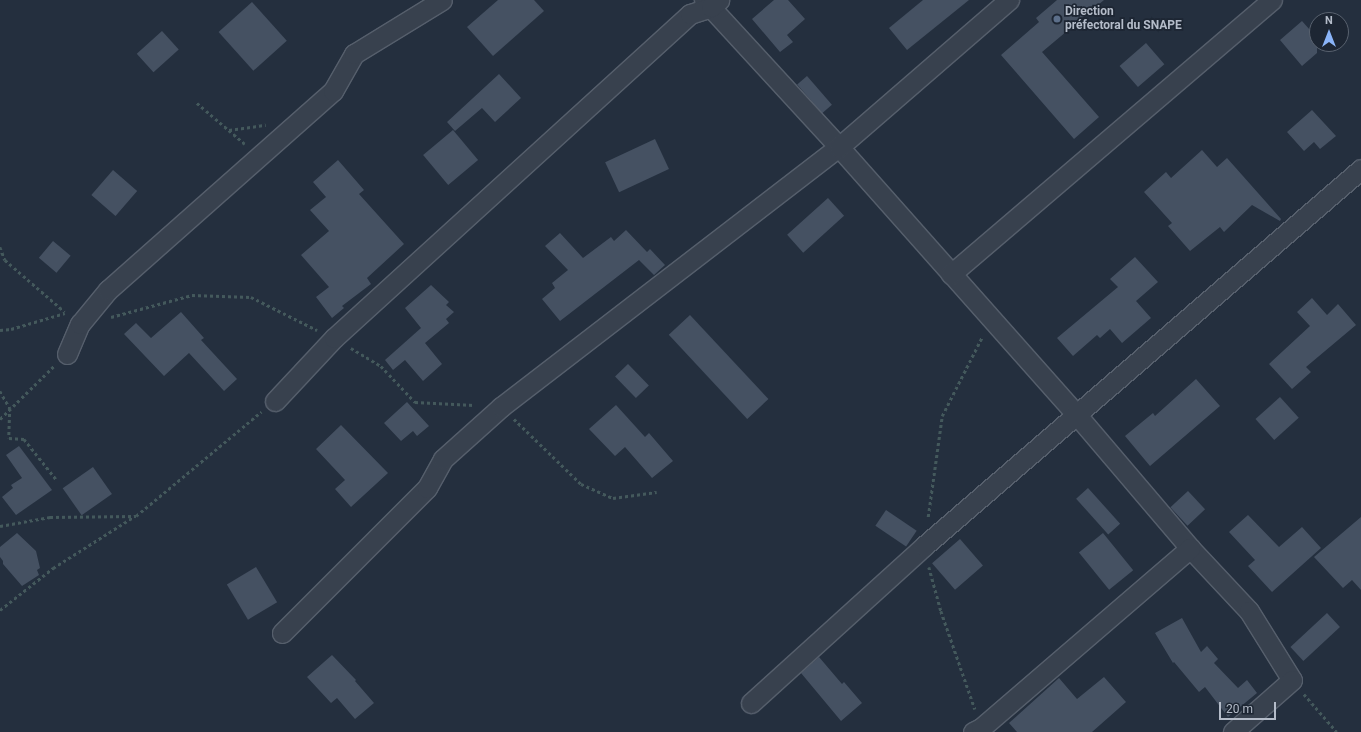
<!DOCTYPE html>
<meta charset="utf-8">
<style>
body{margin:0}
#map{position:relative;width:1361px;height:732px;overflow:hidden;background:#242f3e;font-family:Roboto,sans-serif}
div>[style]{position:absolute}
.building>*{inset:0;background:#455162;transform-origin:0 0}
.path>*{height:2.5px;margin-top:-1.25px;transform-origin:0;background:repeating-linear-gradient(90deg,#44595c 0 3px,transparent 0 6px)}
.roads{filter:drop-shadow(1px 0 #565f6c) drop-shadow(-1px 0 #565f6c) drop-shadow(0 1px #565f6c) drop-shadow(0 -1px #565f6c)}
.minor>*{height:19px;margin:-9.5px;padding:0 9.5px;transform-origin:9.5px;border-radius:9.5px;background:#38414e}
.dots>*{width:11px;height:11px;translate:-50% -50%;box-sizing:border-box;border:2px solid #1d2633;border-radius:50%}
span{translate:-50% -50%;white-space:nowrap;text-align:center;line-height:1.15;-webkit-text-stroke:3.5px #1d2633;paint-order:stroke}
.poi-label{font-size:12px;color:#b4bcc9;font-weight:700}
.left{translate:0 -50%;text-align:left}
.north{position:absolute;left:1309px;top:12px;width:40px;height:40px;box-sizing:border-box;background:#1d2633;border:1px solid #59626f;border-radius:50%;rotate:0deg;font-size:11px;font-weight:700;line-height:16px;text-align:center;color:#b4bcc9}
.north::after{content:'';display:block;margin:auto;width:14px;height:18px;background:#8ab4f8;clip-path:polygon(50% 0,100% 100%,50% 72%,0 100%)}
.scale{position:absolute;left:1219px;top:702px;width:57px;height:18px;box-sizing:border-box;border:2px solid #b4bcc9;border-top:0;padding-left:5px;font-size:12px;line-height:14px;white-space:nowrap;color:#b4bcc9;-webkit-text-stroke:3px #1d2633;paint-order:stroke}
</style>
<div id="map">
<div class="building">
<i style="clip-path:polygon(498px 0,534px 0,544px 11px,493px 56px,467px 27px)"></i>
<i style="clip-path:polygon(774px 0,788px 0,805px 19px,787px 35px,793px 42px,780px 52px,752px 19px)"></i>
<i style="clip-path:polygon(923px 0,969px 0,907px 50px,889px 28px)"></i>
<i style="clip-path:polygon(1057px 0,1104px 0,1042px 52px,1099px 117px,1074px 139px,1001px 55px,1039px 22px,1036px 18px)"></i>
<i style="left:252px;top:2px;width:52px;height:45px;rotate:48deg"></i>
<i style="clip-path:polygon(1302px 21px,1310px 30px,1317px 24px,1317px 53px,1302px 66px,1280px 40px)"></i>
<i style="left:162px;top:31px;width:25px;height:34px;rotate:48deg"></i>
<i style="left:1146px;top:43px;width:28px;height:35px;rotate:49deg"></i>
<i style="clip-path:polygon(499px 74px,521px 98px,495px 122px,482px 108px,455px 131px,447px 122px)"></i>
<i style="left:807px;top:76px;width:38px;height:13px;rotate:49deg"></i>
<i style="clip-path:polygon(1312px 110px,1336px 136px,1320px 149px,1314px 142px,1304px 151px,1287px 132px)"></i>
<i style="left:453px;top:130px;width:39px;height:39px;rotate:50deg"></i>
<i style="left:655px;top:139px;width:33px;height:55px;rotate:65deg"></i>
<i style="clip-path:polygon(1202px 150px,1217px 167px,1227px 158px,1281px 219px,1280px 221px,1252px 205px,1224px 232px,1220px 227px,1190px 251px,1168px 226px,1172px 223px,1144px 192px,1166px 172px,1171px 178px)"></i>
<i style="clip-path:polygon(338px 160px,364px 190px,359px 194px,404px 244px,367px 278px,371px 284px,342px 306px,344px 308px,332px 318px,316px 297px,329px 287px,301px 255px,329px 231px,310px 210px,326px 197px,313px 182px)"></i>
<i style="left:113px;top:170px;width:32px;height:33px;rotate:41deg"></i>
<i style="left:828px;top:198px;width:24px;height:55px;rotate:48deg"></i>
<i style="clip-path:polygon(626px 230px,647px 252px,650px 249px,665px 265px,654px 275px,639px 260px,560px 321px,542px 299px,555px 288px,552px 283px,568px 270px,545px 246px,560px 233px,583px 258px,611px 237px,614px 241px)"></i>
<i style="left:53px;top:241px;width:23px;height:22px;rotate:40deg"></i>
<i style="clip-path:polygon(1135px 257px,1158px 282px,1136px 301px,1151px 318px,1122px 343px,1110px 329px,1100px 338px,1097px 335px,1073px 356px,1057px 338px,1118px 287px,1110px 279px)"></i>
<i style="clip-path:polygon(431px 285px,449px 302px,446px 305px,454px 312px,446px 319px,449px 323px,425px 343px,442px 364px,423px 381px,405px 360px,393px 370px,385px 360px,421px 328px,405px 308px)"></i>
<i style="clip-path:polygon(1312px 298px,1327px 315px,1338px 304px,1356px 325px,1306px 367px,1311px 372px,1292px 389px,1269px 364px,1310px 326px,1297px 312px)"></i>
<i style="clip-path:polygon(181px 312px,204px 338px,201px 340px,237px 379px,224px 391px,189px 353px,164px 376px,124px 334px,136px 323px,151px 338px)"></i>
<i style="left:690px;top:315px;width:115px;height:29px;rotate:47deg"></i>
<i style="left:628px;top:364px;width:30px;height:18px;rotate:46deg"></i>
<i style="clip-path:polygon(1196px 379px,1220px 406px,1150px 466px,1125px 436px,1153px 413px,1155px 416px)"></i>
<i style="left:1280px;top:397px;width:28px;height:33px;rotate:48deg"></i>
<i style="clip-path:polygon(407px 402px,429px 426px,417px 436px,413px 431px,401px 441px,384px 423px)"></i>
<i style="clip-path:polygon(616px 405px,645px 437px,649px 433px,673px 461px,652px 478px,625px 447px,615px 456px,589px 429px)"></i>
<i style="clip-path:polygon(341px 425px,388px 473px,351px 507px,335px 489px,345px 480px,316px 449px)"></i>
<i style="clip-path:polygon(19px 446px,52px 490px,16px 515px,2px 497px,13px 488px,11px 485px,22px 478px,6px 455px)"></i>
<i style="left:93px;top:467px;width:33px;height:37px;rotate:55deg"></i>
<i style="left:1088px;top:488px;width:48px;height:16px;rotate:48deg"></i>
<i style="left:1188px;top:491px;width:25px;height:24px;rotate:47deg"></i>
<i style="left:886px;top:510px;width:37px;height:19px;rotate:34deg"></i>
<i style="clip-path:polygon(1248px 515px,1279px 547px,1302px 527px,1321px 548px,1272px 592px,1248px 566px,1255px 560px,1229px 532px)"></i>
<i style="clip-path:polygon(1361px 517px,1361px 590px,1352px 580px,1343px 588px,1314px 557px)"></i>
<i style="clip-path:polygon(17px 533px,36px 551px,40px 568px,37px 570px,39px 575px,22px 586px,3px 564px,3px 561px,0 557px,0 547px)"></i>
<i style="left:1103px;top:533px;width:48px;height:31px;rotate:51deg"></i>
<i style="left:960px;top:539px;width:35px;height:37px;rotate:49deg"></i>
<i style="left:256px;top:567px;width:41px;height:34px;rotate:59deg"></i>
<i style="left:1327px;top:613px;width:19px;height:50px;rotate:47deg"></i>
<i style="clip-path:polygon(1182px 618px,1201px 652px,1207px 646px,1218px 659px,1214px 663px,1238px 688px,1247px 680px,1257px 693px,1228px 717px,1205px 687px,1199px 692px,1174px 662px,1173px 663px,1155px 633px)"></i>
<i style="clip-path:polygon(332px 655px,356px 680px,355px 681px,374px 703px,355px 719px,337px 698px,331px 703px,307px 677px)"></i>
<i style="clip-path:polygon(819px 657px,842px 684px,844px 682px,862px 703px,841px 721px,801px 673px)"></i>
<i style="clip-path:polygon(1104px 677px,1126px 702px,1092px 732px,1017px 732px,1009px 723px,1059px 678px,1077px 699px)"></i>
</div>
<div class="path">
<i style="left:197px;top:103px;width:63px;rotate:40.5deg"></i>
<i style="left:229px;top:130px;width:37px;rotate:-8deg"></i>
<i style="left:0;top:247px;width:14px;rotate:69deg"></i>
<i style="left:5px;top:260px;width:79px;rotate:40.9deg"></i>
<i style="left:111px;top:317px;width:84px;rotate:-15.2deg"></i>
<i style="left:192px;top:295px;width:59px;rotate:1.9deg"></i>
<i style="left:251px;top:297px;width:74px;rotate:26.6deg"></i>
<i style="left:0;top:330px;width:11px;rotate:-5deg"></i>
<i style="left:11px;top:329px;width:56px;rotate:-16.5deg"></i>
<i style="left:351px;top:348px;width:35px;rotate:31deg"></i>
<i style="left:381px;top:366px;width:50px;rotate:46.6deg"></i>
<i style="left:415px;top:402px;width:59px;rotate:2.9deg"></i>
<i style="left:0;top:391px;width:20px;rotate:60deg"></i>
<i style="left:10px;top:408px;width:30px;rotate:92deg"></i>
<i style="left:9px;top:438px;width:15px;rotate:4deg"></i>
<i style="left:24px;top:439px;width:51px;rotate:51.3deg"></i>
<i style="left:0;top:419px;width:76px;rotate:-44.5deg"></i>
<i style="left:514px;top:419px;width:93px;rotate:44.1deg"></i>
<i style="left:581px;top:484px;width:35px;rotate:24deg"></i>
<i style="left:613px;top:498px;width:44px;rotate:-7.8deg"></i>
<i style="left:928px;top:517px;width:102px;rotate:-82.1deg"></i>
<i style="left:942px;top:416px;width:89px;rotate:-63.1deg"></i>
<i style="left:0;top:526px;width:51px;rotate:-10.2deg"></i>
<i style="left:50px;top:517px;width:86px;rotate:-0.7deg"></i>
<i style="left:136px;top:516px;width:163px;rotate:-39.8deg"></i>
<i style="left:929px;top:567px;width:46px;rotate:74.7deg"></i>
<i style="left:941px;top:611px;width:104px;rotate:70.9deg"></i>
<i style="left:0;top:610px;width:68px;rotate:-38.4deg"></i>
<i style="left:53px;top:568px;width:97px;rotate:-32.4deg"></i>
<i style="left:1304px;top:694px;width:50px;rotate:49deg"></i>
</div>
<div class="roads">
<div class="minor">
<i style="left:704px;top:0;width:200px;rotate:47.4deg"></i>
<i style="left:839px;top:147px;width:357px;rotate:48.4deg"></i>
<i style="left:1076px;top:414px;width:176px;rotate:49.6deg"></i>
<i style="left:1190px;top:548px;width:86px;rotate:46.9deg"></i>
<i style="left:1249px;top:611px;width:81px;rotate:58.1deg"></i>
<i style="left:1292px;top:680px;width:79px;rotate:138.6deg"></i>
<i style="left:951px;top:274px;width:422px;rotate:-40.5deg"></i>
<i style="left:67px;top:354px;width:33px;rotate:-67deg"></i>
<i style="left:80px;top:324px;width:44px;rotate:-50.5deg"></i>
<i style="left:108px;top:290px;width:300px;rotate:-41.5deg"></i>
<i style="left:333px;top:91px;width:43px;rotate:-60.4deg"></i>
<i style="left:354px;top:54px;width:103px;rotate:-31.5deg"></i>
<i style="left:275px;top:401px;width:86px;rotate:-46.9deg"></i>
<i style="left:334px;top:338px;width:481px;rotate:-42.3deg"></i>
<i style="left:690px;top:14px;width:22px;rotate:-18deg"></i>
<i style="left:711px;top:7px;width:11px;rotate:-41deg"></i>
<i style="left:282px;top:633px;width:205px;rotate:-45deg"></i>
<i style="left:427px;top:488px;width:33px;rotate:-61deg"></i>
<i style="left:443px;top:459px;width:78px;rotate:-41.9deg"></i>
<i style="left:501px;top:407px;width:426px;rotate:-37.6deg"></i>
<i style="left:839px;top:147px;width:225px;rotate:-40.9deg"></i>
<i style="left:751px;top:703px;width:234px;rotate:-42.2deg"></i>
<i style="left:924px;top:546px;width:577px;rotate:-40.78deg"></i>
<i style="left:973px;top:732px;width:9px;rotate:-27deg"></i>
<i style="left:981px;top:728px;width:276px;rotate:-40.7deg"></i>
</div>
</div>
<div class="dots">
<i style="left:1057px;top:19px;background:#5c6f8a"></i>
</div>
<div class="poi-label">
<span class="left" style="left:1065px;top:19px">Direction<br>préfectoral du SNAPE</span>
</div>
<div class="north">N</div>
<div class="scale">20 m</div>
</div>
